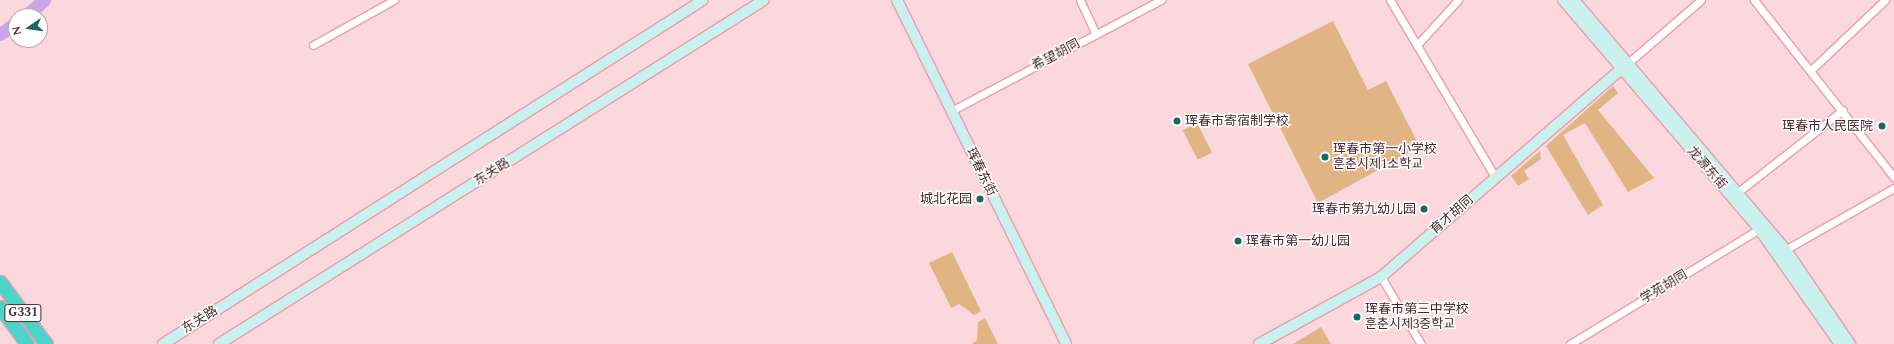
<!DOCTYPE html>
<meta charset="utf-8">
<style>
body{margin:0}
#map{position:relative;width:1894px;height:344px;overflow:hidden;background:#fad8dd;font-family:Spectral,"Noto Sans SC","Noto Sans KR",serif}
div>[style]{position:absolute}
.green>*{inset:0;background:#e1b484;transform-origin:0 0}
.river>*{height:13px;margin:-6.5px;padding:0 6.5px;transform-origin:6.5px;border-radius:6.5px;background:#caa6e9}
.roads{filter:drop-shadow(1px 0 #ed9dab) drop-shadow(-1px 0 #ed9dab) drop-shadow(0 1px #ed9dab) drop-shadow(0 -1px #ed9dab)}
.street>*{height:7px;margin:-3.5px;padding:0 3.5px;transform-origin:3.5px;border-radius:3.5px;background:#fff}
.secondary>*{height:10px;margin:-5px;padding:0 5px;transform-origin:5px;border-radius:5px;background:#c9f2ef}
.highway>*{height:13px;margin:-6.5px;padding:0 6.5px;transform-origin:6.5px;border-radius:6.5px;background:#4ad5cb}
.dots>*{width:11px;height:11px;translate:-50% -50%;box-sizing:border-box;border:2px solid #fff;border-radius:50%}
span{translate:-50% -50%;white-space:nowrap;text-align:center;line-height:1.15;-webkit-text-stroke:3px #fff;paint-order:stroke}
.shield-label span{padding:1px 3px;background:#fff;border:1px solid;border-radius:3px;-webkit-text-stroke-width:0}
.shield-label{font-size:12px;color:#49292f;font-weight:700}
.street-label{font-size:13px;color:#49292f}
.poi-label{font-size:13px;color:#49292f}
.left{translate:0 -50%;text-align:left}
.right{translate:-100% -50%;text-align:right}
.north{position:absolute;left:8px;top:8px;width:40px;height:40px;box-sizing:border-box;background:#fff;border:1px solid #b6a9ac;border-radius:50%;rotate:257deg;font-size:11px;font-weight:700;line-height:16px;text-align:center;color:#49292f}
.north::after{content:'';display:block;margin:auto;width:14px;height:18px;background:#1b6762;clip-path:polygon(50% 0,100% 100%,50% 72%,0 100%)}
</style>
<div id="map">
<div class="green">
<i style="clip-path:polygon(1333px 21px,1368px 90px,1386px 81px,1420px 147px,1318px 203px,1248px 64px)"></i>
<i style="clip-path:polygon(1613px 86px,1618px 93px,1598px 110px,1654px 178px,1628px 192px,1585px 123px,1563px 135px,1603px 205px,1588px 215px,1546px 146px)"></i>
<i style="left:1197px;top:123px;width:33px;height:16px;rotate:63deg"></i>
<i style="clip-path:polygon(1540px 151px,1541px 159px,1524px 171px,1529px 179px,1518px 186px,1511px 176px)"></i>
<i style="clip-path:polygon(952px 252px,981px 311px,974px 315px,959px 304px,951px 308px,929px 263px)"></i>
<i style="clip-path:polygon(985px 318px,998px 344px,972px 344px,977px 340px,978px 322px)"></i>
<i style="clip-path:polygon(1321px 327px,1331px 344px,1293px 344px)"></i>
</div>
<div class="river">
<i style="left:25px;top:16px;width:25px;rotate:-40deg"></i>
<i style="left:0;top:34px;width:19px;rotate:-35deg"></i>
</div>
<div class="roads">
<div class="street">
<i style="left:1080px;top:0;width:38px;rotate:65deg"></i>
<i style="left:1390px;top:0;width:206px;rotate:59.3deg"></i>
<i style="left:1754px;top:0;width:226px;rotate:51.7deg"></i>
<i style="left:313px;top:45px;width:93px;rotate:-29.1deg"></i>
<i style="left:1417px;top:45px;width:61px;rotate:-47.7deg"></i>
<i style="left:1628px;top:63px;width:96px;rotate:-40.8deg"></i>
<i style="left:1811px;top:70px;width:102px;rotate:-43.4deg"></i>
<i style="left:951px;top:111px;width:238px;rotate:-27.9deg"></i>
<i style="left:1738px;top:192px;width:133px;rotate:-38deg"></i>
<i style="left:1783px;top:251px;width:128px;rotate:-29.6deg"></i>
<i style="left:1381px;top:277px;width:78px;rotate:59.2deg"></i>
<i style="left:1570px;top:344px;width:221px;rotate:-31.3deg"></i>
</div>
<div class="secondary">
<i style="left:897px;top:0;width:383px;rotate:63.8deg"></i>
<i style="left:1563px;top:0;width:301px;rotate:49.4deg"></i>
<i style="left:1759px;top:229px;width:141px;rotate:54.8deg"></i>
<i style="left:1574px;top:0;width:328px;rotate:49.7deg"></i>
<i style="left:1786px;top:250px;width:114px;rotate:55.8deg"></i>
<i style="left:163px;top:344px;width:640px;rotate:-32.5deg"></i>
<i style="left:219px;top:344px;width:644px;rotate:-32.26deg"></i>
<i style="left:1259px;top:344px;width:139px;rotate:-28.8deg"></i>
<i style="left:1381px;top:277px;width:327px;rotate:-40.9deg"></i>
</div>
<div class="highway">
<i style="left:0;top:282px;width:77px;rotate:53.4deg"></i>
<i style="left:0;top:307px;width:46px;rotate:53.9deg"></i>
</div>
</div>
<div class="dots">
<i style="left:1177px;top:121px;background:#1b6762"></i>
<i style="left:1882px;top:126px;background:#1b6762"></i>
<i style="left:1325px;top:157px;background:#1b6762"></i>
<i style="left:980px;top:199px;background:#1b6762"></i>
<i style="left:1424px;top:209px;background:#1b6762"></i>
<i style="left:1238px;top:241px;background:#1b6762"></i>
<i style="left:1357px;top:317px;background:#1b6762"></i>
</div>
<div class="shield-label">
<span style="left:23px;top:313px">G331</span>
</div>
<div class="street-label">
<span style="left:1056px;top:55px;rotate:-28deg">希望胡同</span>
<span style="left:1707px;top:168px;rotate:49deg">龙源东街</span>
<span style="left:492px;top:172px;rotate:-32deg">东关路</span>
<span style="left:981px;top:172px;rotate:64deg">珲春东街</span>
<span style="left:1452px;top:215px;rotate:-41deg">育才胡同</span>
<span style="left:1664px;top:287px;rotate:-31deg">学苑胡同</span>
<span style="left:200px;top:320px;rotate:-32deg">东关路</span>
</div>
<div class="poi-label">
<span class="left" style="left:1185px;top:121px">珲春市寄宿制学校</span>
<span class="right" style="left:1873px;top:126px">珲春市人民医院</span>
<span class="left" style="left:1333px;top:157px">珲春市第一小学校<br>훈춘시제1소학교</span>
<span class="right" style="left:972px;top:199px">城北花园</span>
<span class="right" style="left:1416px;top:209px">珲春市第九幼儿园</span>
<span class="left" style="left:1246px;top:241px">珲春市第一幼儿园</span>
<span class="left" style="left:1365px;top:317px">珲春市第三中学校<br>훈춘시제3중학교</span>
</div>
<div class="north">N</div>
</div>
